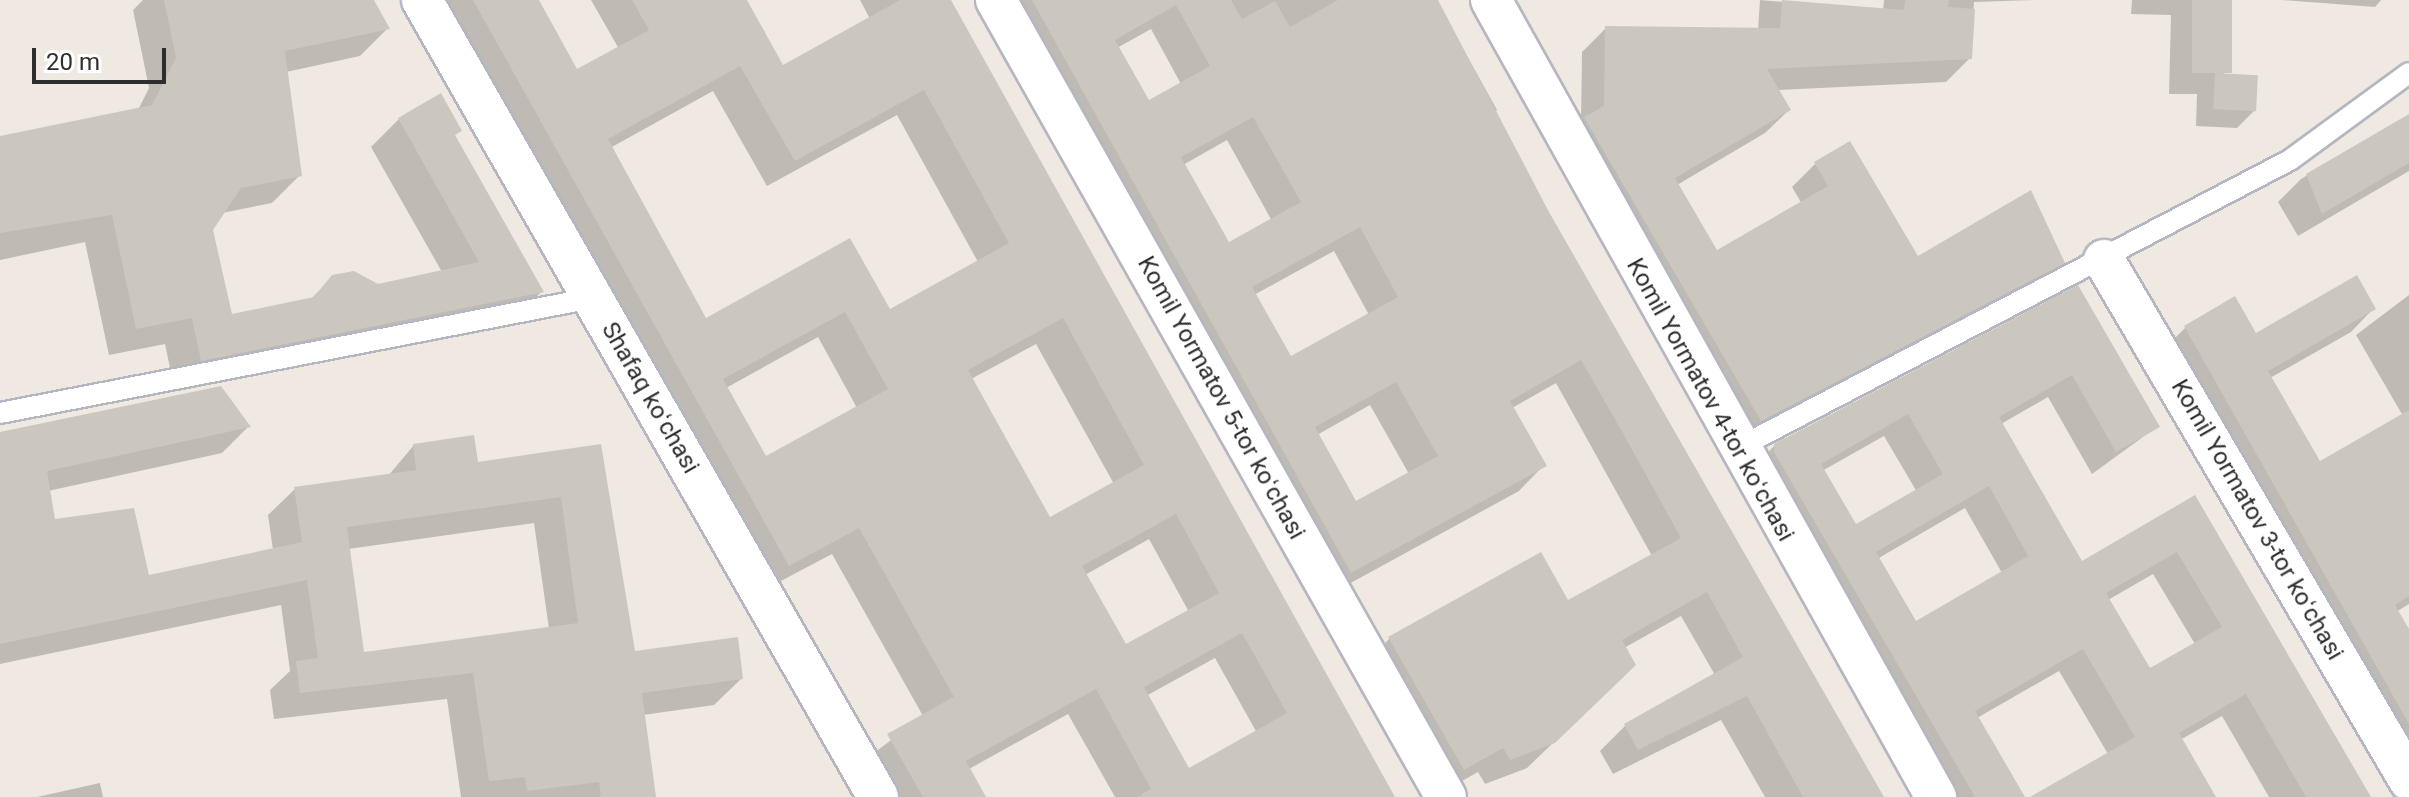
<!DOCTYPE html>
<meta charset="utf-8">
<style>
body{margin:0}
#map{position:relative;width:2409px;height:797px;overflow:hidden;background:#efe9e1;font-family:Roboto,sans-serif}
div>[style]{position:absolute}
.shadow>*{inset:0;background:#0003}
.building>*{inset:0;background:#cbc7bf;transform-origin:0 0}
.roads{filter:drop-shadow(2px 0 #b4b7c1) drop-shadow(-2px 0 #b4b7c1) drop-shadow(0 2px #b4b7c1) drop-shadow(0 -2px #b4b7c1)}
.lane>*{height:20px;margin:-10px;padding:0 10px;transform-origin:10px;border-radius:10px;background:#fff}
.street>*{height:40px;margin:-20px;padding:0 20px;transform-origin:20px;border-radius:20px;background:#fff}
span{translate:-50% -50%;white-space:nowrap;text-align:center;line-height:1.15;-webkit-text-stroke:6px #fff;paint-order:stroke}
.street-label{font-size:24px;color:#2e2e2e}
.scale{position:absolute;left:32px;top:48px;width:134px;height:36px;box-sizing:border-box;border:4px solid #2e2e2e;border-top:0;padding-left:10px;font-size:24px;line-height:28px;white-space:nowrap;color:#2e2e2e;-webkit-text-stroke:6px #fff;paint-order:stroke}
</style>
<div id="map">
<div class="shadow">
<i style="clip-path:polygon(143px 0,372px 0,387px 29px,360px 56px,286px 72px,300px 175px,272px 203px,222px 213px,211px 229px,230px 316px,310px 300px,333px 277px,378px 286px,442px 272px,371px 147px,399px 119px,453px 136px,541px 292px,514px 319px,174px 387px,165px 344px,109px 355px,85px 242px,0 260px,0 138px,138px 110px,149px 88px,133px 10px)"></i>
<i style="clip-path:polygon(evenodd,432px 0,536px 0,577px 72px,619px 49px,591px 0,745px 0,782px 68px,870px 19px,860px 0,949px 0,1392px 797px,1115px 797px,1068px 714px,969px 769px,984px 797px,882px 797px,862px 762px,923px 716px,832px 554px,762px 591px,432px 0,713px 91px,767px 186px,897px 115px,978px 262px,889px 312px,849px 241px,705px 320px,610px 148px,713px 91px,432px 0,818px 337px,857px 408px,765px 459px,726px 388px,818px 337px,432px 0,1036px 344px,1114px 484px,1049px 520px,971px 379px,1036px 344px,432px 0,1149px 539px,1189px 612px,1125px 647px,1085px 575px,1149px 539px,432px 0,1215px 658px,1257px 733px,1188px 771px,1146px 696px,1215px 658px)"></i>
<i style="clip-path:polygon(evenodd,993px 0,1436px 0,1497px 110px,1492px 115px,1881px 797px,1765px 797px,1721px 720px,1613px 774px,1600px 751px,1626px 725px,1715px 675px,1681px 616px,1624px 648px,1608px 690px,1527px 768px,1485px 784px,1478px 772px,1439px 794px,1365px 664px,1390px 638px,1568px 603px,1652px 556px,1556px 383px,1512px 408px,1544px 465px,1519px 491px,1325px 597px,993px 0,1151px 29px,1181px 84px,1148px 102px,1117px 48px,1151px 29px,993px 0,1227px 140px,1272px 221px,1228px 245px,1183px 165px,1227px 140px,993px 0,1334px 251px,1369px 315px,1290px 359px,1254px 295px,1334px 251px,993px 0,1370px 405px,1409px 474px,1356px 504px,1317px 435px,1370px 405px)"></i>
<i style="clip-path:polygon(1760px 0,1883px 11px,1884px 0,2035px 0,1974px 2px,1970px 58px,1946px 82px,1777px 90px,1789px 110px,1765px 133px,1677px 185px,1716px 252px,1802px 204px,1792px 187px,1815px 164px,1917px 259px,2031px 193px,2063px 262px,2039px 286px,1737px 443px,1581px 123px,1582px 52px,1606px 28px,1758px 30px)"></i>
<i style="clip-path:polygon(2132px 0,2230px 0,2224px 75px,2256px 109px,2237px 128px,2196px 126px,2197px 94px,2169px 94px,2171px 15px,2131px 14px)"></i>
<i style="clip-path:polygon(2282px 0,2381px 0,2375px 7px)"></i>
<i style="clip-path:polygon(2409px 116px,2409px 171px,2298px 236px,2278px 202px,2301px 179px)"></i>
<i style="clip-path:polygon(evenodd,2078px 288px,2158px 426px,2092px 474px,2048px 397px,2001px 424px,2081px 563px,2195px 498px,2369px 797px,2269px 797px,2222px 716px,2180px 740px,2214px 797px,2034px 797px,2108px 754px,2059px 671px,1977px 718px,2023px 797px,1940px 797px,1752px 469px,1775px 445px,2078px 288px,1884px 436px,1917px 492px,1855px 527px,1822px 471px,1884px 436px,2078px 288px,1965px 508px,2002px 573px,1915px 623px,1877px 559px,1965px 508px,2078px 288px,2153px 574px,2195px 644px,2149px 671px,2108px 600px,2153px 574px)"></i>
<i style="clip-path:polygon(2409px 295px,2409px 604px,2396px 612px,2409px 633px,2409px 783px,2162px 351px,2185px 328px,2256px 336px,2374px 308px,2351px 332px,2270px 378px,2320px 464px,2403px 416px,2356px 335px)"></i>
<i style="clip-path:polygon(evenodd,249px 426px,222px 453px,48px 491px,53px 521px,147px 577px,273px 550px,268px 515px,295px 489px,388px 476px,414px 445px,476px 464px,599px 447px,633px 653px,741px 679px,714px 705px,643px 715px,654px 797px,461px 797px,447px 699px,274px 719px,270px 690px,290px 671px,281px 605px,0 664px,0 436px,249px 426px,534px 523px,549px 629px,363px 654px,348px 549px,534px 523px)"></i>
<i style="clip-path:polygon(100px 783px,103px 797px,37px 797px)"></i>
</div>
<div class="building">
<i style="clip-path:polygon(164px 0,374px 0,390px 29px,285px 51px,302px 176px,241px 188px,213px 230px,232px 314px,314px 297px,332px 275px,354px 271px,378px 284px,479px 262px,398px 118px,441px 93px,462px 131px,455px 135px,544px 292px,201px 361px,192px 318px,136px 329px,112px 215px,0 233px,0 136px,152px 105px,176px 58px)"></i>
<i style="clip-path:polygon(evenodd,473px 0,539px 0,577px 69px,649px 30px,632px 0,747px 0,783px 65px,900px 0,951px 0,1395px 797px,1137px 797px,1151px 789px,1096px 689px,966px 761px,986px 797px,923px 797px,887px 734px,954px 697px,859px 528px,789px 566px,473px 0,740px 66px,795px 161px,924px 90px,1009px 243px,890px 309px,850px 238px,706px 318px,608px 139px,740px 66px,473px 0,845px 312px,888px 389px,766px 456px,723px 379px,845px 312px,473px 0,1063px 318px,1144px 465px,1050px 517px,968px 370px,1063px 318px,473px 0,1176px 514px,1219px 593px,1126px 644px,1082px 566px,1176px 514px,473px 0,1242px 633px,1287px 713px,1189px 768px,1144px 687px,1242px 633px)"></i>
<i style="clip-path:polygon(evenodd,1032px 0,1231px 0,1242px 19px,1275px 1px,1290px 27px,1338px 0,1438px 0,1549px 212px,1884px 797px,1803px 797px,1747px 696px,1638px 750px,1624px 724px,1743px 657px,1707px 592px,1622px 640px,1636px 665px,1555px 743px,1510px 760px,1503px 748px,1464px 770px,1388px 637px,1541px 552px,1568px 600px,1681px 538px,1620px 428px,1581px 360px,1510px 401px,1547px 466px,1351px 573px,1032px 0,1176px 5px,1210px 66px,1149px 100px,1115px 40px,1176px 5px,1032px 0,1253px 117px,1301px 202px,1229px 242px,1181px 157px,1253px 117px,1032px 0,1360px 227px,1398px 297px,1291px 356px,1252px 287px,1360px 227px,1032px 0,1396px 382px,1438px 456px,1356px 501px,1315px 427px,1396px 382px)"></i>
<i style="clip-path:polygon(1782px 0,1904px 10px,1905px 0,1949px 0,1948px 7px,1975px 9px,1972px 59px,1767px 69px,1791px 110px,1675px 178px,1717px 250px,1828px 186px,1814px 162px,1850px 141px,1918px 256px,2031px 190px,2065px 263px,1761px 421px,1584px 117px,1604px 106px,1605px 26px,1780px 28px)"></i>
<i style="left:2192px;top:0;width:40px;height:73px"></i>
<i style="left:2215px;top:73px;width:43px;height:36px;rotate:3deg"></i>
<i style="clip-path:polygon(2409px 114px,2409px 163px,2322px 214px,2306px 174px)"></i>
<i style="clip-path:polygon(2357px 275px,2376px 309px,2268px 371px,2320px 461px,2409px 410px,2409px 596px,2395px 605px,2409px 629px,2409px 724px,2184px 326px,2235px 296px,2256px 333px)"></i>
<i style="clip-path:polygon(evenodd,2078px 285px,2160px 427px,2116px 452px,2072px 375px,1999px 417px,2082px 561px,2195px 495px,2371px 797px,2306px 797px,2246px 694px,2179px 733px,2216px 797px,2030px 797px,2135px 737px,2083px 649px,1975px 711px,2025px 797px,1975px 797px,1774px 452px,1774px 444px,2078px 285px,1908px 414px,1943px 474px,1856px 524px,1821px 464px,1908px 414px,2078px 285px,1989px 486px,2028px 556px,1916px 621px,1876px 552px,1989px 486px,2078px 285px,2177px 552px,2222px 627px,2150px 668px,2106px 593px,2177px 552px)"></i>
<i style="clip-path:polygon(evenodd,221px 386px,251px 427px,47px 471px,55px 519px,134px 508px,149px 575px,302px 542px,294px 487px,416px 470px,413px 444px,474px 435px,478px 462px,601px 444px,635px 651px,738px 637px,743px 679px,642px 693px,656px 797px,601px 797px,599px 782px,527px 791px,525px 777px,489px 781px,473px 673px,300px 693px,296px 661px,318px 658px,307px 580px,0 644px,0 432px,221px 386px,561px 497px,578px 623px,364px 652px,347px 527px,561px 497px)"></i>
</div>
<div class="roads">
<div class="lane">
<i style="left:0;top:413px;width:603px;rotate:-10.99deg"></i>
<i style="left:1736px;top:449px;width:625px;rotate:-27.55deg"></i>
<i style="left:2290px;top:160px;width:147px;rotate:-36.2deg"></i>
</div>
<div class="street">
<i style="left:422px;top:0;width:918px;rotate:60.22deg"></i>
<i style="left:996px;top:0;width:915px;rotate:60.55deg"></i>
<i style="left:1491px;top:0;width:913px;rotate:60.82deg"></i>
<i style="left:2104px;top:260px;width:603px;rotate:59.61deg"></i>
</div>
</div>
<div class="street-label">
<span style="left:650px;top:398px;rotate:60deg">Shafaq koʻchasi</span>
<span style="left:1221px;top:398px;rotate:61deg">Komil Yormatov 5-tor koʻchasi</span>
<span style="left:1710px;top:400px;rotate:61deg">Komil Yormatov 4-tor koʻchasi</span>
<span style="left:2257px;top:520px;rotate:60deg">Komil Yormatov 3-tor koʻchasi</span>
</div>
<div class="scale">20 m</div>
</div>
